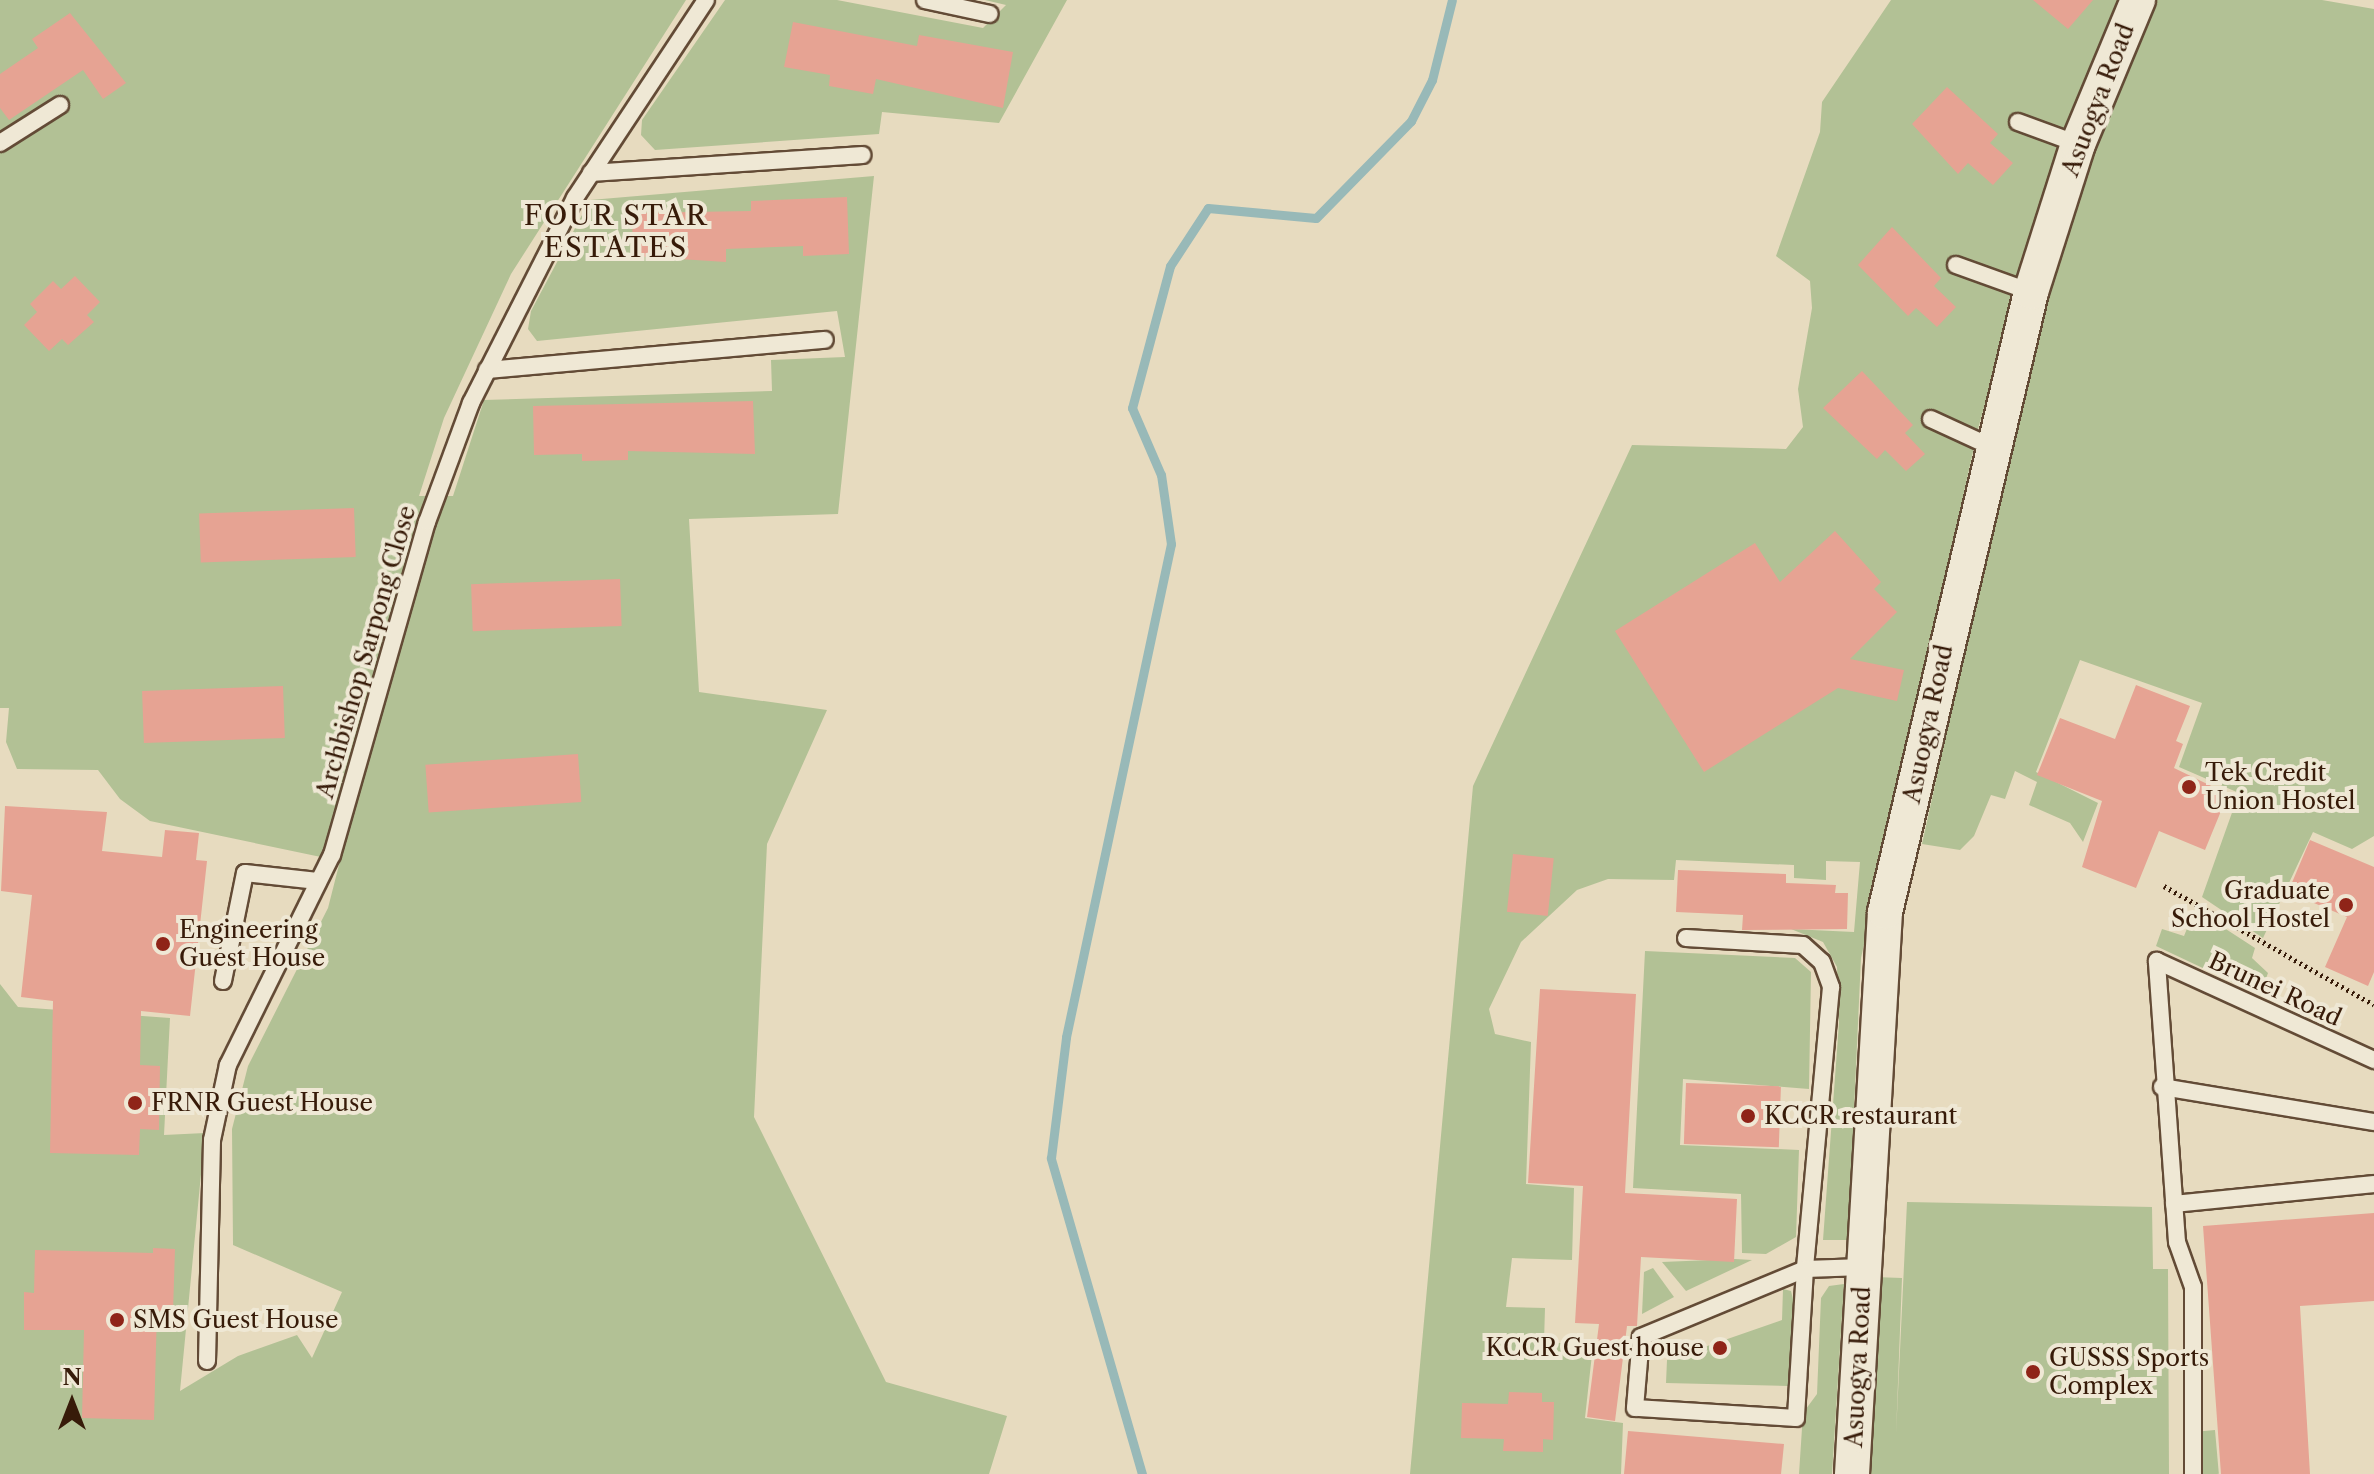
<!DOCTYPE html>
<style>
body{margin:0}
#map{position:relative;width:2374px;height:1474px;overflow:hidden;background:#e7dbbf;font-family:"Libre Caslon Text",serif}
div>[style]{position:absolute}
.green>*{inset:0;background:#b2c195;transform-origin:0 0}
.stream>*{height:9px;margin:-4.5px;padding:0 4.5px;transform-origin:4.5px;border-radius:4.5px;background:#98b9b8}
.building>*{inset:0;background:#e6a393;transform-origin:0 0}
.path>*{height:5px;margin-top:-2.5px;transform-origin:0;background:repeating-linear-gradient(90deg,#371b09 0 2px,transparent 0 6px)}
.roads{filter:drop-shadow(2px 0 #634b36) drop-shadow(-2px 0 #634b36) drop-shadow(0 2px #634b36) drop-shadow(0 -2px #634b36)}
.service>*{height:16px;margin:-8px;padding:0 8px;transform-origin:8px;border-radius:8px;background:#efe8d5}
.minor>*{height:34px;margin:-17px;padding:0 17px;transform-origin:17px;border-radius:17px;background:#efe8d5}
.dots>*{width:22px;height:22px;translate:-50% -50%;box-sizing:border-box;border:4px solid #efe8d5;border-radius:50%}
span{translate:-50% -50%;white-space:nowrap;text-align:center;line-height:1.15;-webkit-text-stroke:8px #efe8d5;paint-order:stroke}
.street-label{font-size:24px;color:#371b09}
.poi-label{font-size:24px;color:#371b09}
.left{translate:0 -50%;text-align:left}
.right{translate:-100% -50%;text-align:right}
.quarter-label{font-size:28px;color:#371b09;letter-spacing:2px}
.north{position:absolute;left:32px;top:1362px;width:80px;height:80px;-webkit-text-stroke:6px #efe8d5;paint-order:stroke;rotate:0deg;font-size:22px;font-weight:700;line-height:32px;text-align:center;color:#371b09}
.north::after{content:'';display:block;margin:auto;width:28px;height:36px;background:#371b09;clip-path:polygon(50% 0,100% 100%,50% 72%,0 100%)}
</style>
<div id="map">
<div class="green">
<i style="clip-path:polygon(0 0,686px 0,511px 274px,444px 418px,419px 496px,453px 496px,484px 400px,772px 391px,771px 360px,845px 357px,837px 311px,537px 341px,528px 329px,531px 311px,590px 200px,874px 176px,838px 514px,689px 519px,699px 692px,827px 710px,767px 844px,754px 1117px,886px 1382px,1007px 1416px,989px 1474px,0 1474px,0 984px,18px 1007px,170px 1018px,164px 1135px,205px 1133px,180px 1391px,238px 1356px,297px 1335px,312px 1358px,342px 1292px,233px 1245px,232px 1129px,248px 1066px,328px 908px,340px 861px,150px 821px,120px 799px,98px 770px,17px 769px,6px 742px,9px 708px,0 708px)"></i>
<i style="clip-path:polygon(725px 0,837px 0,983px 28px,1006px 5px,985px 0,1067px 0,999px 123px,882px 112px,879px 134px,655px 150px,641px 135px,642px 120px)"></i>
<i style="clip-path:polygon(1891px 0,2123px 0,2031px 237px,1978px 429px,1861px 958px,1848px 1240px,1823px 1240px,1839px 1023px,1837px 967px,1823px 942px,1791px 929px,1854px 932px,1860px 862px,1826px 861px,1826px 880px,1794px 878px,1794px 865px,1676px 860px,1674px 880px,1608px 879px,1577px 890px,1521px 942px,1489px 1009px,1495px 1034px,1531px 1042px,1526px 1184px,1574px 1188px,1572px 1260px,1512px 1258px,1506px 1307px,1545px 1308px,1544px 1342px,1593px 1345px,1585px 1418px,1623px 1423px,1621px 1474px,1410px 1474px,1473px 786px,1632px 445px,1786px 449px,1803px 427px,1798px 389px,1812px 308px,1810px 281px,1776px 256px,1820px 132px,1822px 102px)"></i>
<i style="clip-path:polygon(2154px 0,2322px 0,2374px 9px,2374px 836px,2352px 849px,2313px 832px,2263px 938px,2202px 897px,2239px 793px,2179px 767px,2202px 703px,2080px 660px,2036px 772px,2098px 803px,2083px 842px,2070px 823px,2029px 805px,2037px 782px,2015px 771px,2005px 799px,1991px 795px,1974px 836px,1960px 850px,1922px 844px,2036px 326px,2113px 94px)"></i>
<i style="clip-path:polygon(2195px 909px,2255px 948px,2252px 958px,2268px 973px,2260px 995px,2156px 946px,2162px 929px,2184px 936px)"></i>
<i style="clip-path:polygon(1645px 951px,1795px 958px,1811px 972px,1809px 1089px,1683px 1079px,1680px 1145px,1799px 1150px,1796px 1237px,1766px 1254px,1742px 1253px,1741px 1194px,1633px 1188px)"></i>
<i style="clip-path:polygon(1907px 1202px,2152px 1207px,2153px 1269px,2168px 1269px,2169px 1474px,1865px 1474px,1874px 1277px,1902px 1278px,1896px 1435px)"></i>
<i style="clip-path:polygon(1735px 1259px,1752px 1260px,1686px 1291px,1662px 1262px)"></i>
<i style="clip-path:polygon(1653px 1268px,1674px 1297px,1642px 1314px,1644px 1272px)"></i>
<i style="clip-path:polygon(1844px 1284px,1832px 1474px,1799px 1474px,1803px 1413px,1817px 1394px,1821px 1298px,1829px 1286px)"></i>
<i style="clip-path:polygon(1783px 1289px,1791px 1291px,1794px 1303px,1789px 1386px,1666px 1383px,1667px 1360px,1782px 1320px)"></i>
<i style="left:2215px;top:1430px;width:44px;height:19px;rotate:85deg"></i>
</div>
<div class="stream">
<i style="left:1142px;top:1474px;width:329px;rotate:-106.1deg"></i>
<i style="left:1051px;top:1158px;width:122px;rotate:-82.9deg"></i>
<i style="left:1066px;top:1037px;width:504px;rotate:-77.98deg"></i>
<i style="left:1171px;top:544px;width:70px;rotate:-98.2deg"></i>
<i style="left:1161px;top:475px;width:73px;rotate:-113.4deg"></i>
<i style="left:1132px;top:408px;width:147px;rotate:-75deg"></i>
<i style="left:1170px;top:266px;width:69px;rotate:-56.8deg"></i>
<i style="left:1208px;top:208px;width:108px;rotate:5.3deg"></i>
<i style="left:1316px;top:218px;width:136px;rotate:-45.6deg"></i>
<i style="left:1411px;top:121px;width:46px;rotate:-62.9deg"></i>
<i style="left:1432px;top:80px;width:82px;rotate:-76deg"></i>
</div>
<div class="building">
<i style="clip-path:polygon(2033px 0,2093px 0,2068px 29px)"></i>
<i style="clip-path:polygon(70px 13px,126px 83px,103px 99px,83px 70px,9px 120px,0 108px,0 74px,38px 48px,32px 39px)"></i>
<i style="clip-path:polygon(793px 22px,917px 46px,919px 35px,1013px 52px,1003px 108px,876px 79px,873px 94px,829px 86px,830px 75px,784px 67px)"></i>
<i style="clip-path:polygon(1947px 87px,1998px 134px,1990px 143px,2013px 163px,1993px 185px,1968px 163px,1958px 174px,1912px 124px)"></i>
<i style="clip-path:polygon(847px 197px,849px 254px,803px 256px,803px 246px,726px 249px,726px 262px,633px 256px,632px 213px,751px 211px,751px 201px)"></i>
<i style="clip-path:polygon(1892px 227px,1941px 278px,1934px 286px,1956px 307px,1937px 327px,1916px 308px,1908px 316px,1858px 265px)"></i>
<i style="clip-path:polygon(75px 276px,100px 302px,87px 315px,94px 322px,68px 345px,62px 339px,49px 351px,24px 325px,37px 312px,30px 304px,53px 281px,61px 289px)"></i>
<i style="clip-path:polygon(1862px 371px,1913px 425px,1905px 433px,1925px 454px,1906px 471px,1885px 450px,1877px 459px,1823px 408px)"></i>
<i style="clip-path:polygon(753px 401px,755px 454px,628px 451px,628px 460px,582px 461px,582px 454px,534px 455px,533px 406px)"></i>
<i style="left:354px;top:508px;width:49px;height:155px;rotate:88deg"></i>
<i style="clip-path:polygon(1835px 531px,1881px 582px,1874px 589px,1897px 612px,1850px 659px,1904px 670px,1897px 701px,1838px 688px,1704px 772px,1615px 631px,1755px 543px,1780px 582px)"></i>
<i style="left:620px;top:579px;width:47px;height:149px;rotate:88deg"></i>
<i style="clip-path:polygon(2136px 685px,2190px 706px,2176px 741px,2183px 744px,2174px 768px,2228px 794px,2205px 850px,2159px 831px,2136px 888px,2082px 867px,2102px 801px,2037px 775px,2060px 718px,2115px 739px)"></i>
<i style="left:283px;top:686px;width:52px;height:141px;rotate:88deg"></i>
<i style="left:578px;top:754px;width:48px;height:153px;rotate:86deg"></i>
<i style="clip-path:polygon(5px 806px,107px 812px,102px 851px,162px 857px,165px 830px,199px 833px,196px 860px,207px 861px,190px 1016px,141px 1011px,140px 1065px,160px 1066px,159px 1130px,140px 1129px,139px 1155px,50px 1153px,53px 1001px,21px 997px,32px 895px,1px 891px)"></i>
<i style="clip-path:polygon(2310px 840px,2374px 867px,2374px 972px,2368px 986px,2325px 967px,2347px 917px,2288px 892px)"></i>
<i style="left:1513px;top:854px;width:41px;height:58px;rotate:6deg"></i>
<i style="clip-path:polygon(1678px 870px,1786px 874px,1786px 883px,1836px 885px,1835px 893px,1848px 893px,1847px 929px,1742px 930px,1743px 915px,1676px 912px)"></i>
<i style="clip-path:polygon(1540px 989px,1636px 994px,1625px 1193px,1737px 1199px,1734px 1262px,1641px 1257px,1637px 1326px,1627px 1326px,1615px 1421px,1587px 1417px,1599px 1324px,1575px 1323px,1583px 1186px,1528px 1183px)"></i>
<i style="left:1686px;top:1083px;width:95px;height:61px;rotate:2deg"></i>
<i style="clip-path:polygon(2374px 1213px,2374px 1301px,2300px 1306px,2310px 1474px,2221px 1474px,2203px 1226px)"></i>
<i style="clip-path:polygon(153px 1248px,175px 1249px,173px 1312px,157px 1311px,154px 1420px,82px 1418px,84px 1330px,24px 1330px,24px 1292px,34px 1293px,35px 1250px,153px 1253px)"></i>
<i style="clip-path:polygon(1509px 1392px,1542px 1393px,1542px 1402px,1554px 1402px,1553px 1440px,1543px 1439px,1543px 1452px,1503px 1451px,1504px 1439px,1461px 1438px,1462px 1403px,1508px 1404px)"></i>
<i style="clip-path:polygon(1628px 1431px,1784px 1444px,1781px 1474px,1624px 1474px)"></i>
</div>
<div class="path">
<i style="left:2164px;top:886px;width:241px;rotate:29.5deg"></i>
</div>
<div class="roads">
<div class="service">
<i style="left:925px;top:0;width:66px;rotate:12.2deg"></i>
<i style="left:2018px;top:122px;width:64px;rotate:20.1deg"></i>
<i style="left:0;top:143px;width:71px;rotate:-32.3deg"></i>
<i style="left:591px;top:173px;width:272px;rotate:-3.8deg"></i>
<i style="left:1956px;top:265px;width:80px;rotate:19.8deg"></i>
<i style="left:487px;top:370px;width:339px;rotate:-5.1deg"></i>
<i style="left:1931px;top:419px;width:69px;rotate:24.7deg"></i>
<i style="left:1686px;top:938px;width:117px;rotate:3.4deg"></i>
<i style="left:1803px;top:945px;width:25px;rotate:42deg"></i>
<i style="left:1822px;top:962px;width:27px;rotate:70deg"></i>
<i style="left:1831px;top:987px;width:283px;rotate:95.3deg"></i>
<i style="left:1805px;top:1269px;width:59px;rotate:-1.9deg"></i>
<i style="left:223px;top:981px;width:110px;rotate:-78.5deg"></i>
<i style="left:245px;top:873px;width:73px;rotate:6.3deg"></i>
<i style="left:2162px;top:1087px;width:215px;rotate:9.4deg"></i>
<i style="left:2174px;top:1204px;width:201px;rotate:-5.7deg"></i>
<i style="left:1805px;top:1269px;width:149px;rotate:93.5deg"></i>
<i style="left:1796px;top:1418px;width:161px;rotate:-176.4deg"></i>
<i style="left:1635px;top:1408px;width:71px;rotate:-85.2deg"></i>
<i style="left:1641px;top:1337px;width:178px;rotate:-22.5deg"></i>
<i style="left:207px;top:1361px;width:221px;rotate:-88.7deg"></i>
<i style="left:212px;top:1140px;width:77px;rotate:-78deg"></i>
<i style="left:228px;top:1065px;width:234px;rotate:-63.7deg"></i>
<i style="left:332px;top:855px;width:346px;rotate:-74.1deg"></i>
<i style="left:427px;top:522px;width:127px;rotate:-69.7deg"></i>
<i style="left:471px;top:403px;width:230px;rotate:-63.1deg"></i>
<i style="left:575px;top:198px;width:237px;rotate:-56.5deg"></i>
<i style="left:2193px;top:1474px;width:187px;rotate:-90deg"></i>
<i style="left:2193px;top:1287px;width:48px;rotate:-109.6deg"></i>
<i style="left:2177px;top:1242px;width:282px;rotate:-94.1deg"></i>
<i style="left:2157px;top:961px;width:239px;rotate:24.5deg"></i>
</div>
<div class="minor">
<i style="left:1852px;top:1474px;width:563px;rotate:-86.64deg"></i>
<i style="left:1885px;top:912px;width:637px;rotate:-76.75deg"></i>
<i style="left:2031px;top:292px;width:155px;rotate:-72.4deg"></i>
<i style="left:2078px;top:144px;width:156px;rotate:-67.4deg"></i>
</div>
</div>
<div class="dots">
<i style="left:2189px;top:787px;background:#8f2418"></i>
<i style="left:2346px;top:905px;background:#8f2418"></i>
<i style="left:163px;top:944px;background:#8f2418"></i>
<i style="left:135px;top:1103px;background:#8f2418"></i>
<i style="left:1748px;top:1116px;background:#8f2418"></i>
<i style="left:117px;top:1320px;background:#8f2418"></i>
<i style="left:1720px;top:1348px;background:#8f2418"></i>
<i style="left:2033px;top:1372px;background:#8f2418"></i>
</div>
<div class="street-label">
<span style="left:2098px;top:100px;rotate:-69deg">Asuogya Road</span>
<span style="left:366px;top:652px;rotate:-74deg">Archbishop Sarpong Close</span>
<span style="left:1928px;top:724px;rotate:-78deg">Asuogya Road</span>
<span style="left:2275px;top:989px;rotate:25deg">Brunei Road</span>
<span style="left:1858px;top:1367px;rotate:-87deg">Asuogya Road</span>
</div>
<div class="poi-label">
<span class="left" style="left:2205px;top:787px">Tek Credit<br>Union Hostel</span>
<span class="right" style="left:2330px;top:905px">Graduate<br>School Hostel</span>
<span class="left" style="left:179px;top:944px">Engineering<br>Guest House</span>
<span class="left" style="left:151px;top:1103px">FRNR Guest House</span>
<span class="left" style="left:1764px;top:1116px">KCCR restaurant</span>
<span class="left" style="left:133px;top:1320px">SMS Guest House</span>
<span class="right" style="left:1704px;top:1348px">KCCR Guest house</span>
<span class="left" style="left:2049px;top:1372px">GUSSS Sports<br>Complex</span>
</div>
<div class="quarter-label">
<span style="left:616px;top:231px">FOUR STAR<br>ESTATES</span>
</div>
<div class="north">N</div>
</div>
